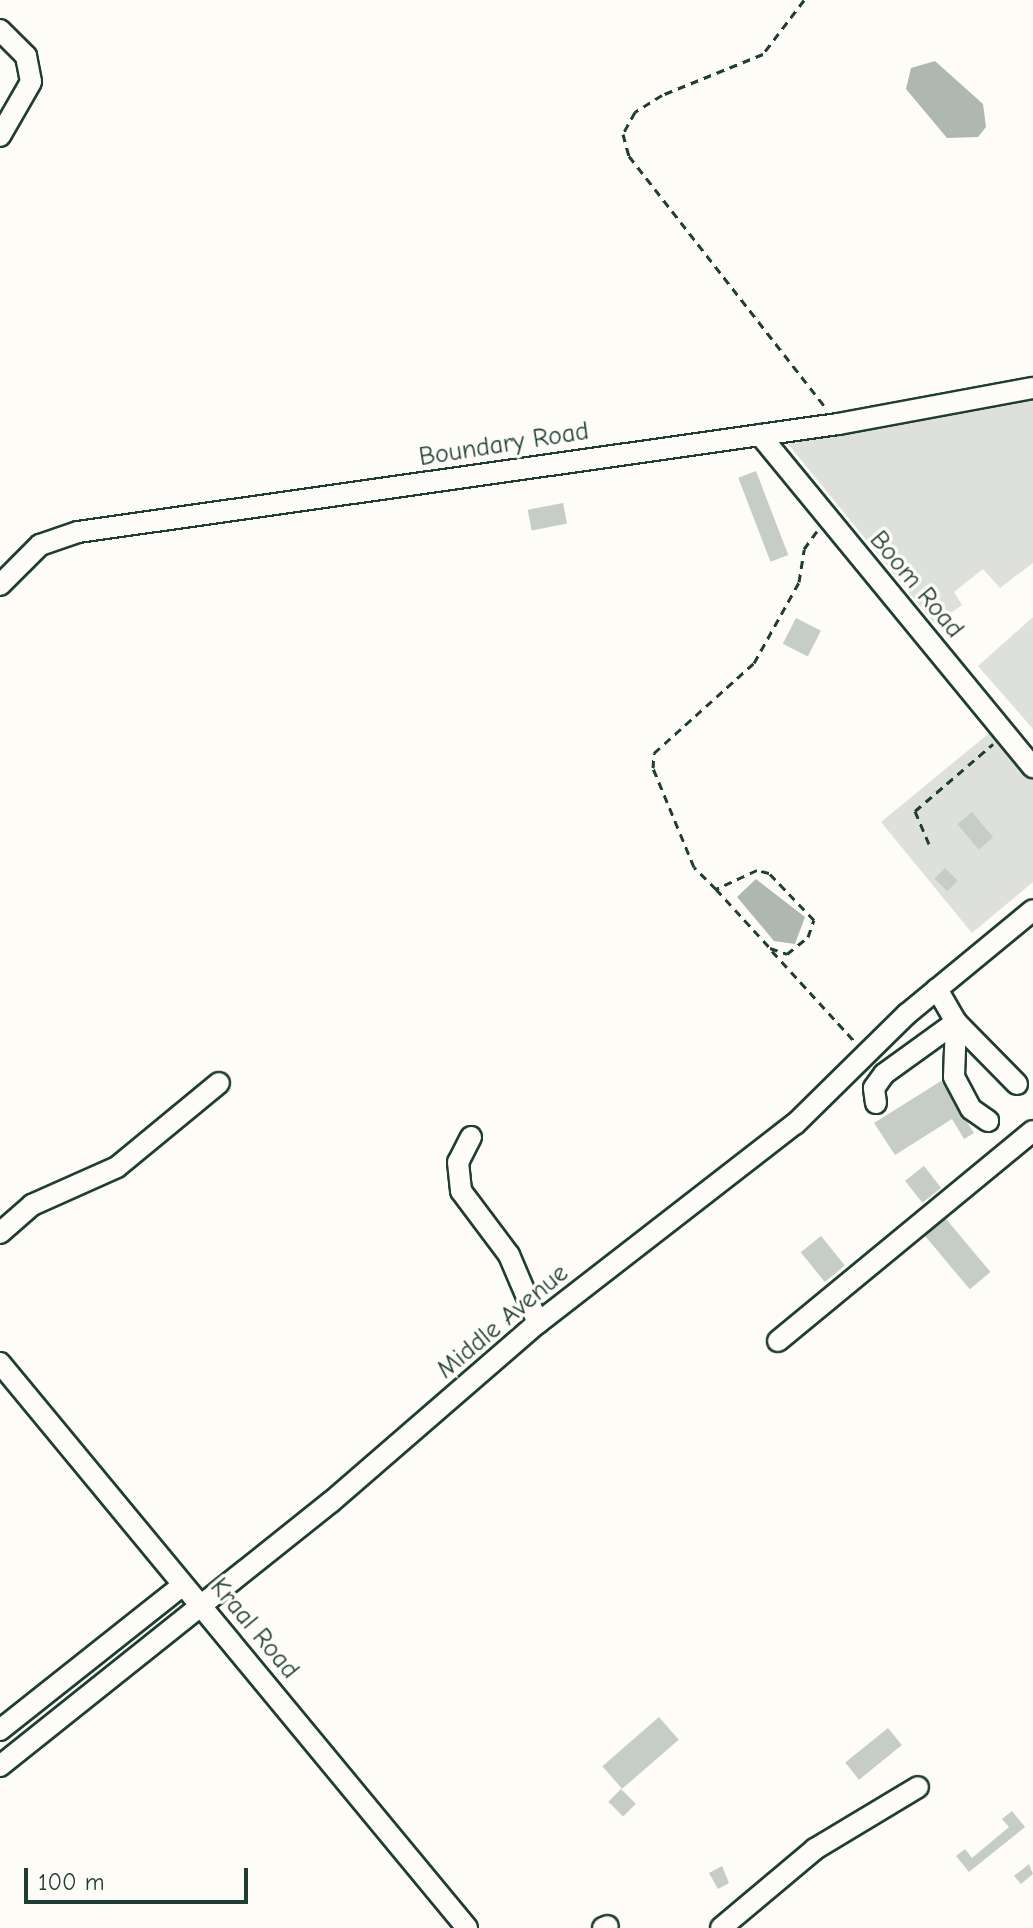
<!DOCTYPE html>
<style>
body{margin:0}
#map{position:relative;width:1033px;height:1928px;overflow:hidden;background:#fdfcf7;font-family:"Comic Neue",sans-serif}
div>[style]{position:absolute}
.green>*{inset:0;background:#dde0db}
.water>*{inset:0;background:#aeb8b1}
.building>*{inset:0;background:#c6cdc7;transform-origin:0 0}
.path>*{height:3px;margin-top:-1.5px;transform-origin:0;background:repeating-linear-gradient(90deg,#1f3d34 0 8px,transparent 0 14px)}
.roads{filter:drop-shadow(2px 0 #1f3d34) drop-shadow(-2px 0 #1f3d34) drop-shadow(0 2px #1f3d34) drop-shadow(0 -2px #1f3d34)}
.minor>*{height:20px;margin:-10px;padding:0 10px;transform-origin:10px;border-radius:10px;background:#fdfcf7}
span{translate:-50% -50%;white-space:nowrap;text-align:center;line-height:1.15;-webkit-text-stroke:7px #fdfcf7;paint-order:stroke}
.street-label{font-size:26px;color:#1f3d34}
.scale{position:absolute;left:24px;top:1868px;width:224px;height:36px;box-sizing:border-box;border:4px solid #1f3d34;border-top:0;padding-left:10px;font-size:24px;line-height:28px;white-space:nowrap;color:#1f3d34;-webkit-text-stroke:6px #fdfcf7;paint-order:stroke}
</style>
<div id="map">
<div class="green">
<i style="clip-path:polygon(1033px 392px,1033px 563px,1000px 588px,983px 569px,954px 592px,962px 605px,935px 624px,788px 444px)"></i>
<i style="clip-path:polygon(1033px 617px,1033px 729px,978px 666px)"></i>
<i style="clip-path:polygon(993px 730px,1033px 779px,1033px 882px,972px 933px,881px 822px)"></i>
</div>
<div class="water">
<i style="clip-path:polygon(935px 61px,983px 104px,986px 127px,978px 137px,947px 138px,906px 89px,911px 68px)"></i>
<i style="clip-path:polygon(756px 879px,805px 917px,795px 944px,774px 941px,737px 897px)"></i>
</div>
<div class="building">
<i style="left:756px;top:471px;width:90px;height:19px;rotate:69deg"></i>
<i style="left:563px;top:503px;width:21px;height:36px;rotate:79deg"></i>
<i style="left:796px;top:618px;width:28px;height:29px;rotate:27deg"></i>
<i style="left:972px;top:812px;width:33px;height:19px;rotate:50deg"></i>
<i style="left:945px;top:868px;width:18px;height:15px;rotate:45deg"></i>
<i style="clip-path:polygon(941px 1081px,974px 1133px,964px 1139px,952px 1119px,895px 1155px,874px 1123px)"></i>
<i style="left:924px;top:1166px;width:28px;height:24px;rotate:52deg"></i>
<i style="left:941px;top:1213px;width:77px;height:27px;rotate:50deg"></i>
<i style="left:821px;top:1236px;width:38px;height:26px;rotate:51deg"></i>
<i style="left:659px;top:1717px;width:30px;height:75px;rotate:49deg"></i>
<i style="left:888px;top:1728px;width:22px;height:55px;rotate:51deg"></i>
<i style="left:621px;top:1789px;width:21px;height:18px;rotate:45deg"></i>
<i style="clip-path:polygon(1012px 1811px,1025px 1827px,969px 1872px,956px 1856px,965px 1849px,972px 1858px,1009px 1827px,1002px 1819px)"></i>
<i style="clip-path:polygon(1029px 1864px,1033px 1874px,1021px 1884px,1014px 1876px)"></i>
<i style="clip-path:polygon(722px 1866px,729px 1883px,718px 1889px,709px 1873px)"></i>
</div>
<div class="path">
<i style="left:804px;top:0;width:68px;rotate:127.2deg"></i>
<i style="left:763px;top:54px;width:109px;rotate:157.9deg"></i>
<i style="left:662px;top:95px;width:32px;rotate:148deg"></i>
<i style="left:635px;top:112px;width:25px;rotate:119deg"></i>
<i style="left:623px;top:134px;width:23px;rotate:75deg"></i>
<i style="left:629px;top:156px;width:320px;rotate:52deg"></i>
<i style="left:929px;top:844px;width:36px;rotate:-113deg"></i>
<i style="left:915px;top:811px;width:103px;rotate:-40.7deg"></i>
<i style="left:716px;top:889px;width:80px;rotate:47.5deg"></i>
<i style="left:770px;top:948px;width:18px;rotate:19deg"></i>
<i style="left:787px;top:954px;width:27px;rotate:-39deg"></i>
<i style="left:808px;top:937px;width:18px;rotate:-71deg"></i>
<i style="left:814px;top:920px;width:65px;rotate:-133.8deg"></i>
<i style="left:769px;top:873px;width:12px;rotate:-166deg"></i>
<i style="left:757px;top:870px;width:45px;rotate:155.1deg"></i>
<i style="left:716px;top:889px;width:31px;rotate:-135deg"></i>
<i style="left:694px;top:867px;width:107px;rotate:-112.5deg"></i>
<i style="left:653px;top:768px;width:15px;rotate:-86deg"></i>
<i style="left:654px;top:753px;width:135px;rotate:-42deg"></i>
<i style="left:754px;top:663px;width:93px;rotate:-60.9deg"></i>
<i style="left:799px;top:582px;width:33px;rotate:-81deg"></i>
<i style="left:804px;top:549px;width:22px;rotate:-54deg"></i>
<i style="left:772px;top:951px;width:125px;rotate:47.6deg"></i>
</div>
<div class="roads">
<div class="minor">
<i style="left:0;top:30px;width:37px;rotate:45deg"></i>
<i style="left:26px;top:56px;width:26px;rotate:79deg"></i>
<i style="left:31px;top:82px;width:62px;rotate:119.9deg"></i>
<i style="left:760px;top:435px;width:430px;rotate:50.6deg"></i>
<i style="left:0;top:585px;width:57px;rotate:-45deg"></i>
<i style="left:40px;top:545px;width:40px;rotate:-18.9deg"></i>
<i style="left:78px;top:532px;width:768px;rotate:-8.09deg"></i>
<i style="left:838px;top:424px;width:198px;rotate:-10.5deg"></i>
<i style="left:937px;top:989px;width:38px;rotate:60deg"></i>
<i style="left:956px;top:1022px;width:55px;rotate:92.1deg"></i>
<i style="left:954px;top:1077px;width:36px;rotate:62deg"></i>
<i style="left:971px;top:1109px;width:21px;rotate:35deg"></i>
<i style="left:876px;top:1103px;width:15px;rotate:-98deg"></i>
<i style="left:874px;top:1088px;width:17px;rotate:-54deg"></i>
<i style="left:884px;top:1074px;width:89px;rotate:-35.8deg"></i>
<i style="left:956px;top:1022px;width:87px;rotate:45.5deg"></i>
<i style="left:471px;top:1137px;width:28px;rotate:117deg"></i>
<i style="left:458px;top:1162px;width:29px;rotate:84deg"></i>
<i style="left:461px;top:1191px;width:80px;rotate:53.1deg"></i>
<i style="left:509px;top:1255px;width:74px;rotate:66.9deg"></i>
<i style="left:0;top:1233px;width:43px;rotate:-41.2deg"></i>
<i style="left:32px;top:1205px;width:93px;rotate:-24.1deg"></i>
<i style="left:117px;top:1167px;width:132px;rotate:-39.5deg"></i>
<i style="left:778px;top:1341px;width:330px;rotate:-39.5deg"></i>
<i style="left:0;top:1363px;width:733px;rotate:50.42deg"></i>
<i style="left:0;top:1730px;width:233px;rotate:-38.4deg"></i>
<i style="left:0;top:1766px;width:423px;rotate:-38.6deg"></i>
<i style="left:331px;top:1502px;width:274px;rotate:-40.9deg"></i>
<i style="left:538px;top:1323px;width:325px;rotate:-37.8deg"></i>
<i style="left:795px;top:1124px;width:157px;rotate:-44.5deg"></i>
<i style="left:907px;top:1014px;width:163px;rotate:-39.5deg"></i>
<i style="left:603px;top:1928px;width:5px;rotate:-22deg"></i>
<i style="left:721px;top:1928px;width:123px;rotate:-40deg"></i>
<i style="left:815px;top:1849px;width:120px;rotate:-31deg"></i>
</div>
</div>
<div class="street-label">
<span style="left:504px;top:445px;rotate:-9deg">Boundary Road</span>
<span style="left:916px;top:585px;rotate:50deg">Boom Road</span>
<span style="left:503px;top:1322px;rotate:-40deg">Middle Avenue</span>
<span style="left:254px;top:1629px;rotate:50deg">Kraal Road</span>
</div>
<div class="scale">100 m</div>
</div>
